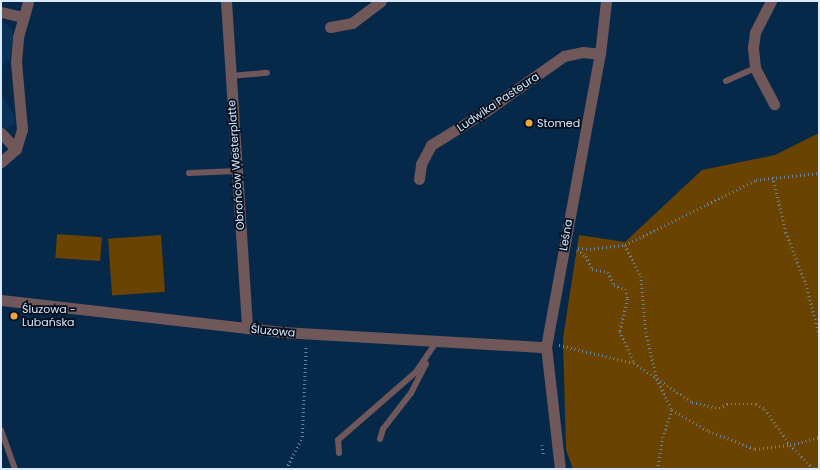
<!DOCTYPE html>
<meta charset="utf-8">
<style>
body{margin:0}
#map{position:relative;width:820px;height:470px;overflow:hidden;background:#06294a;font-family:Poppins,sans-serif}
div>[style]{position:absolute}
.built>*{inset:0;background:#083259}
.green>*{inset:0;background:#6b4300;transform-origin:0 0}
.path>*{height:2.5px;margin-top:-1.25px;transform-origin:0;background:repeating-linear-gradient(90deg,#6a839d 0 1px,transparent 0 4px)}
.service>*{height:6px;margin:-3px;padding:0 3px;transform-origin:3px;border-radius:3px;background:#70575a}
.minor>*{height:11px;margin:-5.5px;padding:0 5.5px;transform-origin:5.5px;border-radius:5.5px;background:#70575a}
.dots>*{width:11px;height:11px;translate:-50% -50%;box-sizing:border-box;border:2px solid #051120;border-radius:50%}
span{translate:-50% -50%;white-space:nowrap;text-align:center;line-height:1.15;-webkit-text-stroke:3.5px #051120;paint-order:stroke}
.street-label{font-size:11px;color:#dae9fb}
.poi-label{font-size:11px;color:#dae9fb}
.left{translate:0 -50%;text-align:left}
.frame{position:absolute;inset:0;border:2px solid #dae9fb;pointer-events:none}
</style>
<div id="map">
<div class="built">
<i style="clip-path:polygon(1px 19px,12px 30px,13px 39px,10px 58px,1px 67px)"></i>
<i style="clip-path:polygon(1px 93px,15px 117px,15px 124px,5px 129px,1px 127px)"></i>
</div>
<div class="green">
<i style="clip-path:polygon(819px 133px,819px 469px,573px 469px,566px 450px,563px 338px,579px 235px,625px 242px,702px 170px,775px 155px)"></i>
<i style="left:57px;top:234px;width:45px;height:24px;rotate:4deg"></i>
<i style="left:161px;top:235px;width:57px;height:53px;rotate:86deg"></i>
</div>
<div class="path">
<i style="left:773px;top:177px;width:57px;rotate:76.7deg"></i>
<i style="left:786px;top:232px;width:56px;rotate:69deg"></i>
<i style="left:806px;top:284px;width:51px;rotate:75.1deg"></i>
<i style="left:625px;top:245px;width:35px;rotate:63deg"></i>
<i style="left:641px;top:276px;width:56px;rotate:84.9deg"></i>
<i style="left:646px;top:332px;width:48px;rotate:76.8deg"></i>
<i style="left:657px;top:379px;width:34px;rotate:64deg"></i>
<i style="left:672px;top:410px;width:28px;rotate:108deg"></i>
<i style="left:663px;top:437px;width:32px;rotate:99deg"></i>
<i style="left:578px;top:248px;width:12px;rotate:5deg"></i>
<i style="left:590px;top:249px;width:35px;rotate:-7deg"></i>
<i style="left:625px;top:245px;width:146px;rotate:-26.4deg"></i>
<i style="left:756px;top:180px;width:63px;rotate:-6.3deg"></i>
<i style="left:577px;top:250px;width:11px;rotate:34deg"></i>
<i style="left:586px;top:256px;width:14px;rotate:65deg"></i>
<i style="left:592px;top:269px;width:16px;rotate:11deg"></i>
<i style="left:608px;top:272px;width:14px;rotate:65deg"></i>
<i style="left:614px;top:285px;width:12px;rotate:20deg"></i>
<i style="left:625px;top:289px;width:10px;rotate:73deg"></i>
<i style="left:628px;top:299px;width:33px;rotate:104deg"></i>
<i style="left:620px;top:331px;width:35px;rotate:66deg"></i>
<i style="left:634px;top:363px;width:70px;rotate:33.9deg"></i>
<i style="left:692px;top:402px;width:28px;rotate:13deg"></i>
<i style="left:719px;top:408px;width:9px;rotate:-27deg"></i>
<i style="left:727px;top:404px;width:29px"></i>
<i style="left:756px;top:404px;width:10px;rotate:29deg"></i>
<i style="left:765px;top:409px;width:44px;rotate:55.2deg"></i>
<i style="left:790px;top:445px;width:34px;rotate:45deg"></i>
<i style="left:559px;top:345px;width:77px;rotate:13.5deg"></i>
<i style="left:672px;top:410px;width:43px;rotate:29.6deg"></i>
<i style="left:709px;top:431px;width:49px;rotate:21.4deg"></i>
<i style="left:755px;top:449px;width:35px;rotate:-7deg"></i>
<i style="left:790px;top:445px;width:30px;rotate:-15deg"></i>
<i style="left:542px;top:445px;width:11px;rotate:80deg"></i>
<i style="left:286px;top:469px;width:36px;rotate:-63deg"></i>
<i style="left:302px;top:437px;width:91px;rotate:-87.5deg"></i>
</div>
<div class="service">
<i style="left:230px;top:76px;width:37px;rotate:-5deg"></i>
<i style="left:726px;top:81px;width:32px;rotate:-24deg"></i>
<i style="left:189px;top:173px;width:48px;rotate:-2.4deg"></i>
<i style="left:1px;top:430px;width:41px;rotate:70.3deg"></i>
<i style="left:380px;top:439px;width:10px;rotate:-73deg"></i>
<i style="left:383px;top:429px;width:46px;rotate:-52.1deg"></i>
<i style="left:411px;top:393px;width:33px;rotate:-63deg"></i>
<i style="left:339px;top:453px;width:13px;rotate:-94deg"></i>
<i style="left:338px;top:440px;width:103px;rotate:-41.1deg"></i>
<i style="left:416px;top:372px;width:37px;rotate:-56deg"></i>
</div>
<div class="minor">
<i style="left:226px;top:1px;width:328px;rotate:86.3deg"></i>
<i style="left:771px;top:1px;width:36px;rotate:117deg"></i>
<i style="left:755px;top:33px;width:15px;rotate:98deg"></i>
<i style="left:753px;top:48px;width:20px;rotate:84deg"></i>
<i style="left:755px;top:68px;width:41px;rotate:62.2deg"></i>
<i style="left:1px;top:12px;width:23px;rotate:13deg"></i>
<i style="left:330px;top:27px;width:22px;rotate:-10deg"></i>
<i style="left:352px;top:23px;width:36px;rotate:-37deg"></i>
<i style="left:1px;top:133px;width:22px;rotate:47deg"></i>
<i style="left:16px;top:149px;width:21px;rotate:-73deg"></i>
<i style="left:22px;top:129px;width:67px;rotate:-95.1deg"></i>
<i style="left:16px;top:62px;width:25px;rotate:-85deg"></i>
<i style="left:18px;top:37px;width:37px;rotate:-74deg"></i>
<i style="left:1px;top:162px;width:20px;rotate:-41deg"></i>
<i style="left:419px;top:179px;width:15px;rotate:-82deg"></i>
<i style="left:421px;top:164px;width:21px;rotate:-62deg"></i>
<i style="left:431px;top:145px;width:65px;rotate:-31.7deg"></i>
<i style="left:486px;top:111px;width:95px;rotate:-35.2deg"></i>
<i style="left:564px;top:56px;width:19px;rotate:-12deg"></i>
<i style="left:583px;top:52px;width:17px;rotate:7deg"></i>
<i style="left:1px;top:300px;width:283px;rotate:6.5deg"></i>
<i style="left:282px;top:332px;width:264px;rotate:3.3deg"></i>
<i style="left:560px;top:469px;width:123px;rotate:-96.5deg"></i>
<i style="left:546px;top:347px;width:298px;rotate:-79.6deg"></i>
<i style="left:600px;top:54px;width:53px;rotate:-83.5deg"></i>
</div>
<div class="dots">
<i style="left:529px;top:123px;background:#f0a63e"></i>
<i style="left:14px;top:316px;background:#f0a63e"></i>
</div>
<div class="street-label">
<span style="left:498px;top:102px;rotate:-34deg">Ludwika Pasteura</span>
<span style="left:236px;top:165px;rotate:-94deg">Obrońców Westerplatte</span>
<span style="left:566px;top:235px;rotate:-80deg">Leśna</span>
<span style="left:273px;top:331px;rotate:5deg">Śluzowa</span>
</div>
<div class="poi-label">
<span class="left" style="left:537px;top:123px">Stomed</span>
<span class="left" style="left:22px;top:316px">Śluzowa -<br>Lubańska</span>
</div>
<div class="frame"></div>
</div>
